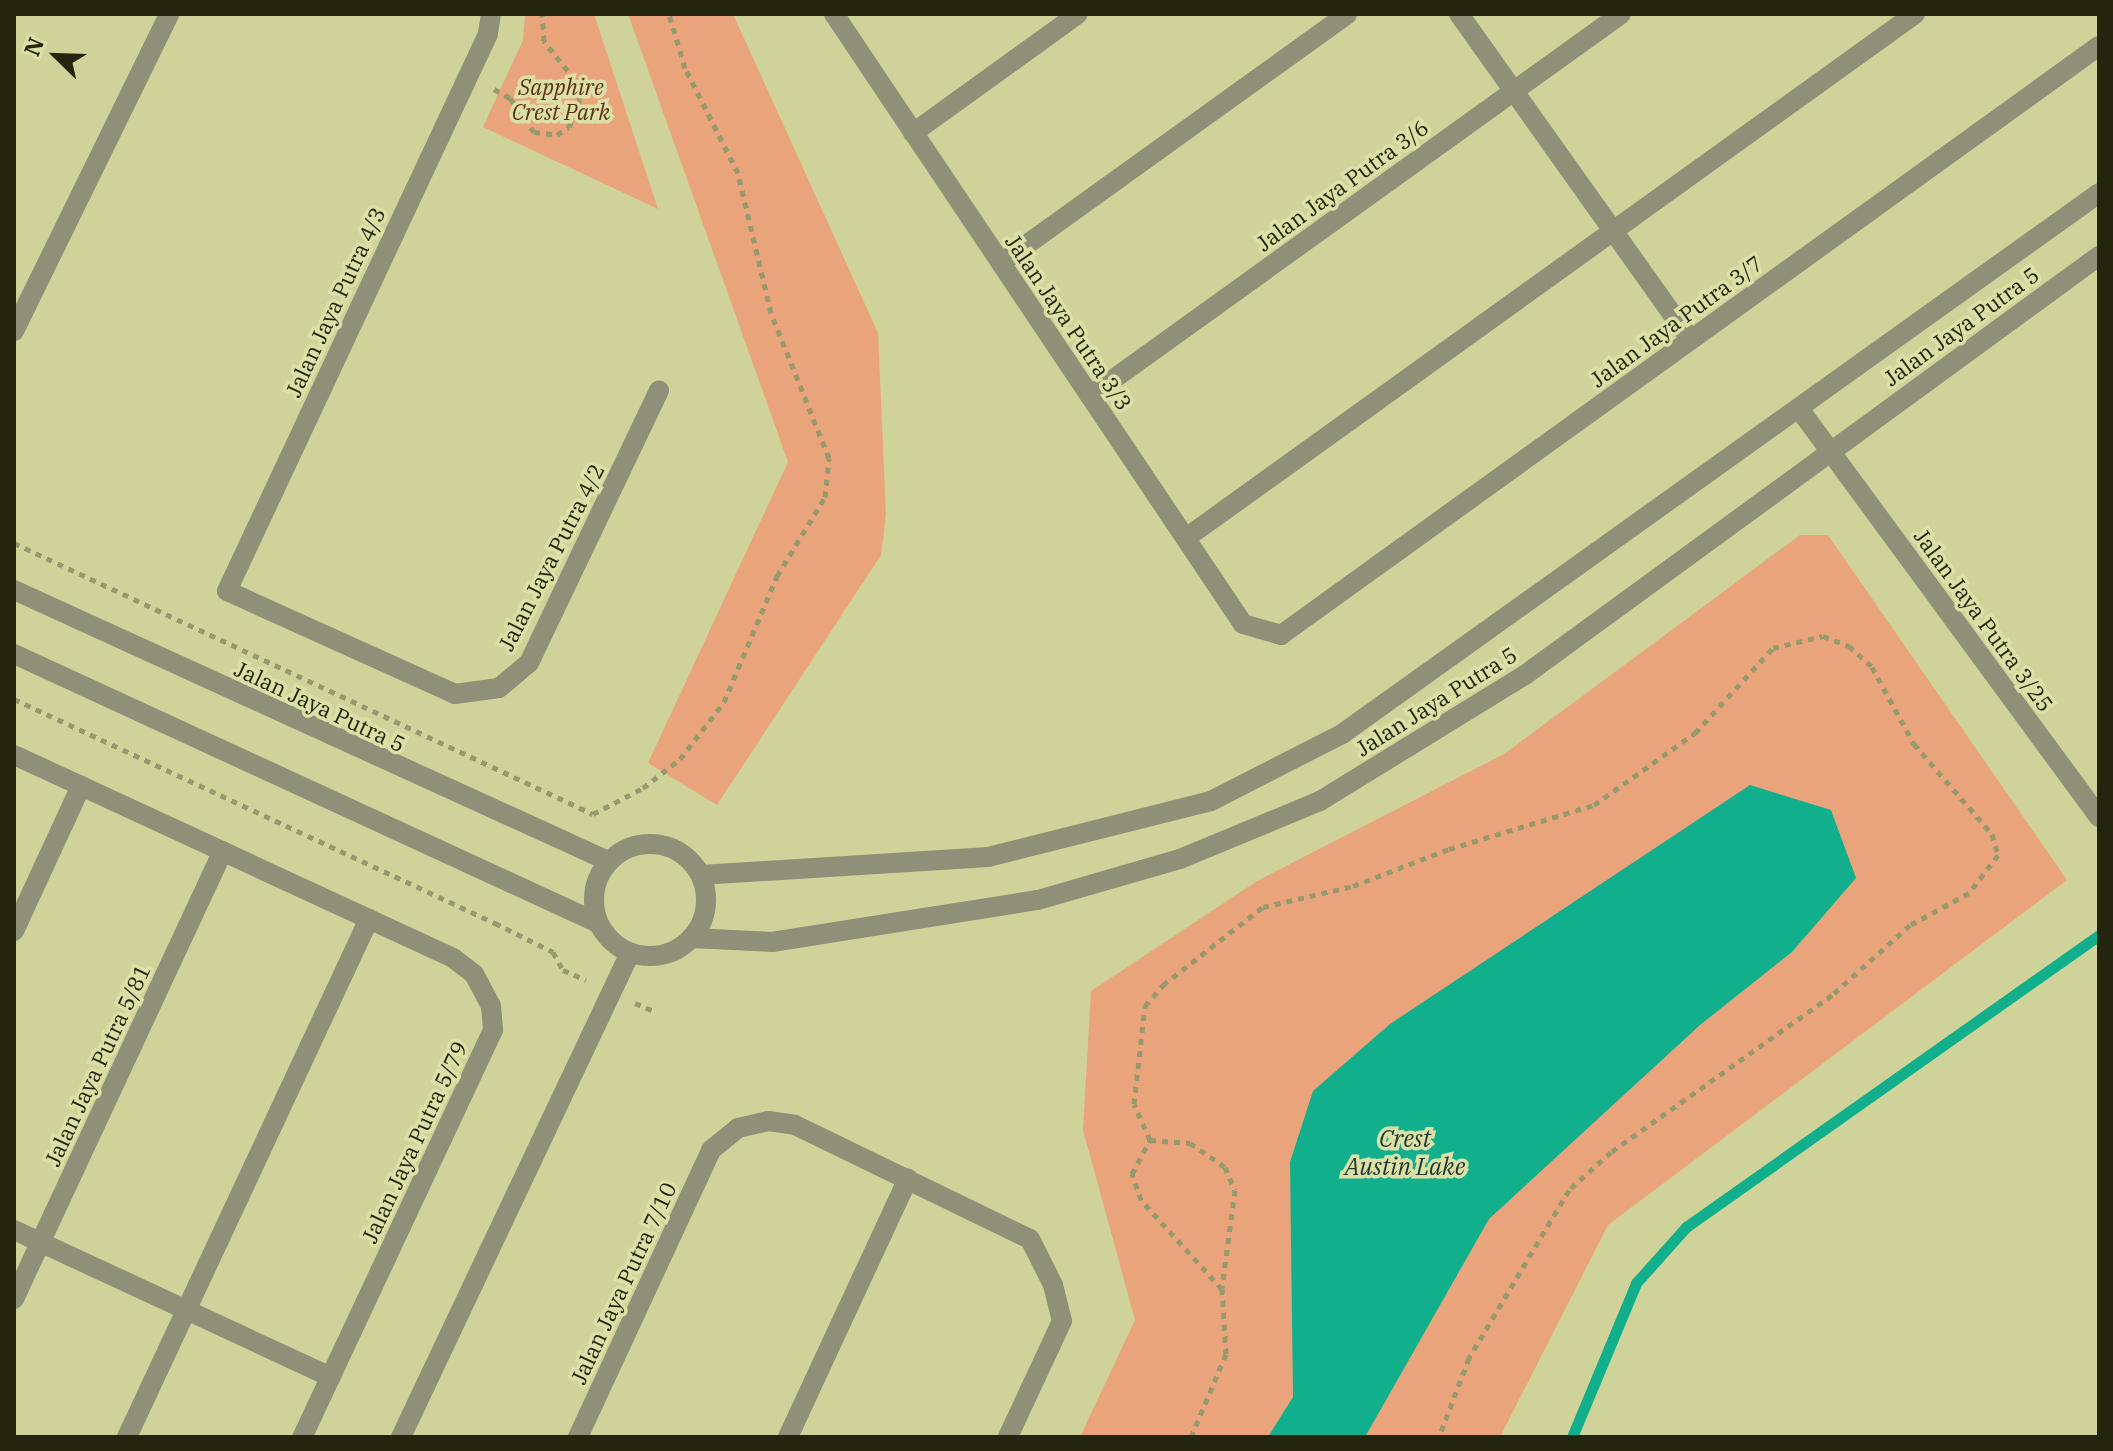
<!DOCTYPE html>
<style>
body{margin:0}
#map{position:relative;width:2113px;height:1451px;overflow:hidden;background:#cfd399;font-family:"IBM Plex Serif",serif}
div>[style]{position:absolute}
.green>*{inset:0;background:#e9a47c}
.water>*{inset:0;background:#12af8c}
.stream>*{height:11px;margin:-5.5px;padding:0 5.5px;transform-origin:5.5px;border-radius:5.5px;background:#12af8c}
.path>*{height:5px;margin-top:-2.5px;transform-origin:0;background:repeating-linear-gradient(90deg,#96996b 0 6px,transparent 0 12px)}
.minor>*{height:20px;margin:-10px;padding:0 10px;transform-origin:10px;border-radius:10px;background:#8e9078}
.minor>.ring{margin:-10px;padding:0;box-sizing:content-box;background:none;border:20px solid #8e9078;border-radius:50%}
span{translate:-50% -50%;white-space:nowrap;text-align:center;line-height:1.15;-webkit-text-stroke:7px #dce0a6;paint-order:stroke}
.park-label{font-size:22px;color:#5c3013;font-style:italic}
.street-label{font-size:22px;color:#23250e}
.water-label{font-size:24px;color:#1d3930;font-style:italic}
.frame{position:absolute;inset:0;border:16px solid #23250e;pointer-events:none}
.north{position:absolute;left:16px;top:16px;width:80px;height:80px;-webkit-text-stroke:6px #dce0a6;paint-order:stroke;rotate:293deg;font-size:22px;font-weight:700;line-height:32px;text-align:center;color:#23250e}
.north::after{content:'';display:block;margin:auto;width:28px;height:36px;background:#23250e;clip-path:polygon(50% 0,100% 100%,50% 72%,0 100%)}
</style>
<div id="map">
<div class="green">
<i style="clip-path:polygon(525px 14px,594px 14px,658px 209px,483px 127px,523px 40px)"></i>
<i style="clip-path:polygon(628px 14px,733px 14px,878px 333px,886px 514px,881px 555px,717px 805px,648px 763px,788px 462px)"></i>
<i style="clip-path:polygon(1800px 535px,1828px 535px,2067px 880px,1608px 1225px,1500px 1437px,1080px 1437px,1135px 1320px,1083px 1130px,1091px 991px,1257px 881px,1504px 754px)"></i>
</div>
<div class="water">
<i style="clip-path:polygon(1750px 785px,1831px 810px,1856px 878px,1792px 952px,1700px 1025px,1489px 1219px,1365px 1437px,1268px 1437px,1293px 1397px,1290px 1162px,1313px 1091px,1390px 1024px)"></i>
</div>
<div class="stream">
<i style="left:1572px;top:1437px;width:167px;rotate:-67.4deg"></i>
<i style="left:1636px;top:1283px;width:75px;rotate:-48.2deg"></i>
<i style="left:1686px;top:1227px;width:506px;rotate:-35.26deg"></i>
</div>
<div class="path">
<i style="left:494px;top:89px;width:18px;rotate:29deg"></i>
<i style="left:510px;top:98px;width:42px;rotate:54.8deg"></i>
<i style="left:534px;top:132px;width:23px;rotate:7deg"></i>
<i style="left:557px;top:135px;width:14px;rotate:-34deg"></i>
<i style="left:569px;top:127px;width:29px;rotate:-68deg"></i>
<i style="left:580px;top:100px;width:21px;rotate:-104deg"></i>
<i style="left:575px;top:80px;width:50px;rotate:-128.5deg"></i>
<i style="left:544px;top:41px;width:27px;rotate:-94deg"></i>
<i style="left:14px;top:543px;width:639px;rotate:25.08deg"></i>
<i style="left:593px;top:814px;width:56px;rotate:-27.5deg"></i>
<i style="left:643px;top:788px;width:47px;rotate:-38.1deg"></i>
<i style="left:680px;top:759px;width:72px;rotate:-52.3deg"></i>
<i style="left:724px;top:702px;width:137px;rotate:-67.2deg"></i>
<i style="left:777px;top:576px;width:92px;rotate:-58.7deg"></i>
<i style="left:825px;top:497px;width:39px;rotate:-84deg"></i>
<i style="left:829px;top:458px;width:156px;rotate:-111.8deg"></i>
<i style="left:771px;top:313px;width:144px;rotate:-103.3deg"></i>
<i style="left:738px;top:173px;width:118px;rotate:-116.8deg"></i>
<i style="left:685px;top:68px;width:56px;rotate:-106.5deg"></i>
<i style="left:14px;top:699px;width:531px;rotate:24.97deg"></i>
<i style="left:495px;top:923px;width:65px;rotate:26.6deg"></i>
<i style="left:553px;top:952px;width:21px;rotate:61deg"></i>
<i style="left:563px;top:970px;width:25px;rotate:23deg"></i>
<i style="left:635px;top:1003px;width:23px;rotate:23deg"></i>
<i style="left:1150px;top:1140px;width:40px;rotate:4.3deg"></i>
<i style="left:1190px;top:1143px;width:42px;rotate:34.4deg"></i>
<i style="left:1225px;top:1167px;width:25px;rotate:67deg"></i>
<i style="left:1235px;top:1190px;width:99px;rotate:97.6deg"></i>
<i style="left:1191px;top:1437px;width:90px;rotate:-67.1deg"></i>
<i style="left:1226px;top:1354px;width:65px;rotate:-93.5deg"></i>
<i style="left:1222px;top:1289px;width:120px;rotate:-132.3deg"></i>
<i style="left:1141px;top:1200px;width:28px;rotate:-109deg"></i>
<i style="left:1132px;top:1174px;width:38px;rotate:-62deg"></i>
<i style="left:1150px;top:1140px;width:39px;rotate:-114deg"></i>
<i style="left:1134px;top:1104px;width:99px;rotate:-83.6deg"></i>
<i style="left:1145px;top:1006px;width:28px;rotate:-49deg"></i>
<i style="left:1163px;top:985px;width:127px;rotate:-38deg"></i>
<i style="left:1263px;top:907px;width:92px;rotate:-13.1deg"></i>
<i style="left:1353px;top:886px;width:103px;rotate:-21.1deg"></i>
<i style="left:1449px;top:849px;width:152px;rotate:-16.9deg"></i>
<i style="left:1594px;top:805px;width:124px;rotate:-35.5deg"></i>
<i style="left:1695px;top:733px;width:115px;rotate:-47.5deg"></i>
<i style="left:1773px;top:648px;width:51px;rotate:-13.5deg"></i>
<i style="left:1823px;top:636px;width:28px;rotate:21deg"></i>
<i style="left:1849px;top:646px;width:31px;rotate:42deg"></i>
<i style="left:1872px;top:667px;width:88px;rotate:61.4deg"></i>
<i style="left:1914px;top:744px;width:119px;rotate:49.1deg"></i>
<i style="left:1992px;top:834px;width:22px;rotate:74deg"></i>
<i style="left:1998px;top:855px;width:48px;rotate:127.3deg"></i>
<i style="left:1969px;top:893px;width:67px;rotate:151.5deg"></i>
<i style="left:1910px;top:925px;width:105px;rotate:138.1deg"></i>
<i style="left:1832px;top:995px;width:271px;rotate:144.6deg"></i>
<i style="left:1611px;top:1152px;width:57px;rotate:137.9deg"></i>
<i style="left:1569px;top:1190px;width:196px;rotate:120.8deg"></i>
<i style="left:1469px;top:1358px;width:85px;rotate:110.8deg"></i>
</div>
<div class="minor">
<i style="left:491px;top:14px;width:20px;rotate:99deg"></i>
<i style="left:488px;top:34px;width:615px;rotate:115.11deg"></i>
<i style="left:227px;top:591px;width:250px;rotate:24.3deg"></i>
<i style="left:455px;top:694px;width:44px;rotate:-7.8deg"></i>
<i style="left:499px;top:688px;width:39px;rotate:-40deg"></i>
<i style="left:529px;top:663px;width:302px;rotate:-64.5deg"></i>
<i style="left:834px;top:14px;width:734px;rotate:56.16deg"></i>
<i style="left:1243px;top:624px;width:40px;rotate:16deg"></i>
<i style="left:1281px;top:635px;width:1008px;rotate:-35.76deg"></i>
<i style="left:1459px;top:14px;width:399px;rotate:54.6deg"></i>
<i style="left:913px;top:133px;width:203px;rotate:-35.8deg"></i>
<i style="left:1001px;top:263px;width:426px;rotate:-35.7deg"></i>
<i style="left:14px;top:331px;width:353px;rotate:-63.9deg"></i>
<i style="left:1090px;top:396px;width:654px;rotate:-35.73deg"></i>
<i style="left:1800px;top:410px;width:505px;rotate:53.7deg"></i>
<i style="left:1186px;top:538px;width:898px;rotate:-35.71deg"></i>
<i style="left:14px;top:590px;width:653px;rotate:24.52deg"></i>
<i style="left:14px;top:654px;width:643px;rotate:24.73deg"></i>
<i style="left:14px;top:755px;width:484px;rotate:24.8deg"></i>
<i style="left:453px;top:958px;width:26px;rotate:37deg"></i>
<i style="left:474px;top:974px;width:36px;rotate:62deg"></i>
<i style="left:491px;top:1006px;width:24px;rotate:85deg"></i>
<i style="left:493px;top:1030px;width:450px;rotate:115.1deg"></i>
<i class="ring" style="left:594px;top:844px;width:92px;height:92px"></i>
<i style="left:701px;top:875px;width:288px;rotate:-3.6deg"></i>
<i style="left:988px;top:857px;width:230px;rotate:-14.1deg"></i>
<i style="left:1211px;top:801px;width:147px;rotate:-27.1deg"></i>
<i style="left:1342px;top:734px;width:930px;rotate:-35.55deg"></i>
<i style="left:14px;top:931px;width:160px;rotate:-65.2deg"></i>
<i style="left:691px;top:938px;width:81px;rotate:2.8deg"></i>
<i style="left:772px;top:942px;width:269px;rotate:-9deg"></i>
<i style="left:1038px;top:900px;width:148px;rotate:-16.1deg"></i>
<i style="left:1180px;top:859px;width:152px;rotate:-22.5deg"></i>
<i style="left:1320px;top:801px;width:241px;rotate:-31.6deg"></i>
<i style="left:1525px;top:675px;width:711px;rotate:-36.13deg"></i>
<i style="left:14px;top:1230px;width:349px;rotate:24.9deg"></i>
<i style="left:14px;top:1299px;width:494px;rotate:-65deg"></i>
<i style="left:127px;top:1437px;width:572px;rotate:-64.96deg"></i>
<i style="left:401px;top:1437px;width:535px;rotate:-64.68deg"></i>
<i style="left:578px;top:1437px;width:316px;rotate:-65.1deg"></i>
<i style="left:711px;top:1150px;width:35px;rotate:-39deg"></i>
<i style="left:738px;top:1128px;width:31px;rotate:-13deg"></i>
<i style="left:768px;top:1121px;width:27px;rotate:8deg"></i>
<i style="left:795px;top:1125px;width:261px;rotate:25.9deg"></i>
<i style="left:1030px;top:1239px;width:51px;rotate:63.4deg"></i>
<i style="left:1053px;top:1285px;width:37px;rotate:76deg"></i>
<i style="left:1062px;top:1321px;width:128px;rotate:115deg"></i>
<i style="left:788px;top:1437px;width:285px;rotate:-65.1deg"></i>
</div>
<div class="park-label">
<span style="left:561px;top:99px">Sapphire<br>Crest Park</span>
</div>
<div class="street-label">
<span style="left:1342px;top:185px;rotate:-36deg">Jalan Jaya Putra 3/6</span>
<span style="left:335px;top:302px;rotate:-65deg">Jalan Jaya Putra 4/3</span>
<span style="left:1676px;top:321px;rotate:-36deg">Jalan Jaya Putra 3/7</span>
<span style="left:1069px;top:322px;rotate:56deg">Jalan Jaya Putra 3/3</span>
<span style="left:1961px;top:326px;rotate:-36deg">Jalan Jaya Putra 5</span>
<span style="left:551px;top:557px;rotate:-63deg">Jalan Jaya Putra 4/2</span>
<span style="left:1984px;top:620px;rotate:54deg">Jalan Jaya Putra 3/25</span>
<span style="left:1436px;top:701px;rotate:-32deg">Jalan Jaya Putra 5</span>
<span style="left:320px;top:706px;rotate:25deg">Jalan Jaya Putra 5</span>
<span style="left:97px;top:1065px;rotate:-65deg">Jalan Jaya Putra 5/81</span>
<span style="left:414px;top:1142px;rotate:-65deg">Jalan Jaya Putra 5/79</span>
<span style="left:623px;top:1283px;rotate:-65deg">Jalan Jaya Putra 7/10</span>
</div>
<div class="water-label">
<span style="left:1405px;top:1153px">Crest<br>Austin Lake</span>
</div>
<div class="frame"></div>
<div class="north">N</div>
</div>
